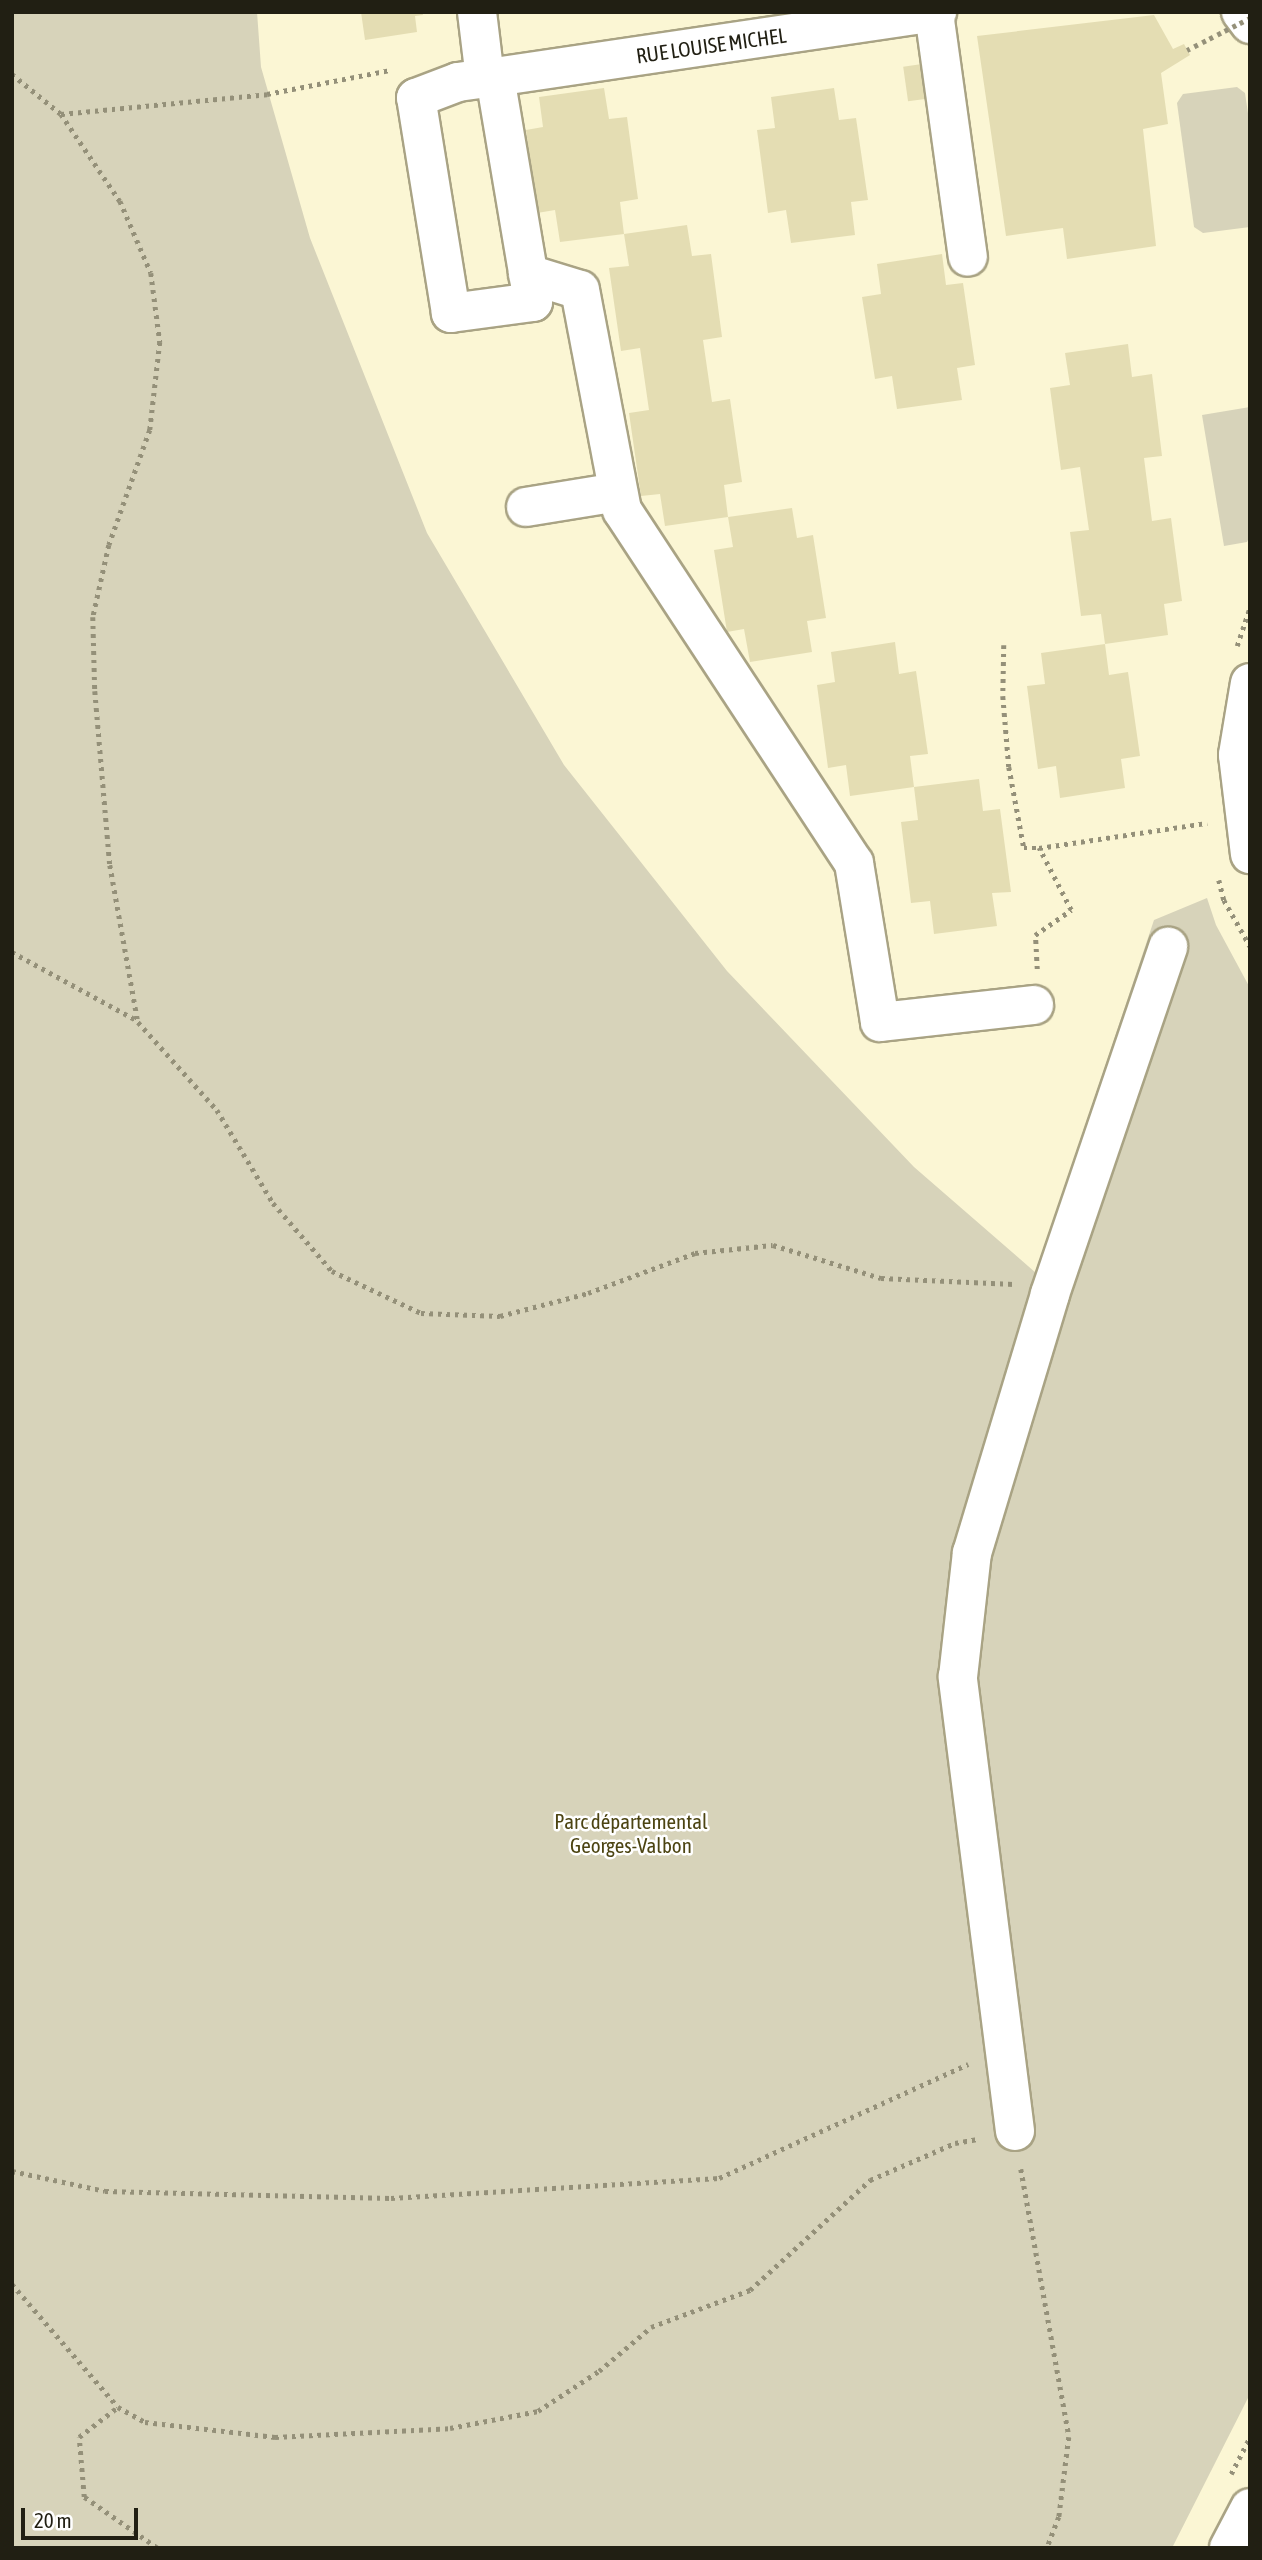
<!DOCTYPE html>
<meta charset="utf-8">
<style>
body{margin:0}
#map{position:relative;width:1262px;height:2560px;overflow:hidden;background:#fbf6d4;font-family:"Asap Condensed",sans-serif}
div>[style]{position:absolute}
.green>*{inset:0;background:#d7d3ba}
.building>*{inset:0;background:#e4ddb3;transform-origin:0 0}
.path>*{height:4.5px;margin-top:-2.25px;transform-origin:0;background:repeating-linear-gradient(90deg,#949079 0 3.5px,transparent 0 8.5px)}
.roads{filter:drop-shadow(2px 0 #a9a384) drop-shadow(-2px 0 #a9a384) drop-shadow(0 2px #a9a384) drop-shadow(0 -2px #a9a384)}
.minor>*{height:38px;margin:-19px;padding:0 19px;transform-origin:19px;border-radius:19px;background:#fff}
.major>*{height:38px;margin:-19px;padding:0 19px;transform-origin:19px;border-radius:19px;background:#fff}
.path-bridge>*{height:4.5px;margin-top:-2.25px;transform-origin:0;background:repeating-linear-gradient(90deg,#949079 0 3.5px,transparent 0 8.5px)}
span{translate:-50% -50%;white-space:nowrap;text-align:center;line-height:1.15;-webkit-text-stroke:5px #fff;paint-order:stroke}
.street-label{font-size:21px;color:#211f13}
.park-label{font-size:21px;color:#4c4412}
.frame{position:absolute;inset:0;border:14px solid #211f13;pointer-events:none}
.scale{position:absolute;left:21px;top:2508px;width:117px;height:32px;box-sizing:border-box;border:4px solid #211f13;border-top:0;padding-left:9px;font-size:21px;line-height:24px;white-space:nowrap;color:#211f13;-webkit-text-stroke:5px #fff;paint-order:stroke}
</style>
<div id="map">
<div class="green">
<i style="clip-path:polygon(12px 12px,257px 12px,261px 67px,310px 238px,427px 533px,564px 765px,727px 971px,914px 1167px,1036px 1273px,1154px 920px,1207px 898px,1216px 925px,1250px 988px,1250px 2394px,1172px 2548px,12px 2548px)"></i>
<i style="clip-path:polygon(1237px 87px,1245px 93px,1250px 127px,1250px 227px,1203px 233px,1194px 227px,1177px 103px,1183px 94px)"></i>
<i style="clip-path:polygon(1250px 407px,1250px 535px,1247px 542px,1224px 546px,1202px 415px)"></i>
</div>
<div class="building">
<i style="clip-path:polygon(361px 12px,422px 12px,423px 15px,415px 16px,417px 32px,365px 40px)"></i>
<i style="clip-path:polygon(1154px 15px,1173px 49px,1184px 44px,1190px 55px,1161px 73px,1168px 124px,1143px 129px,1156px 246px,1067px 259px,1063px 228px,1006px 236px,977px 36px)"></i>
<i style="left:922px;top:64px;width:35px;height:19px;rotate:82deg"></i>
<i style="clip-path:polygon(604px 88px,609px 119px,627px 117px,638px 199px,620px 202px,624px 234px,560px 242px,555px 210px,537px 213px,526px 130px,543px 127px,539px 97px)"></i>
<i style="clip-path:polygon(834px 88px,839px 120px,856px 118px,868px 200px,851px 202px,855px 235px,791px 243px,786px 210px,768px 213px,757px 130px,775px 128px,771px 97px)"></i>
<i style="clip-path:polygon(687px 225px,692px 256px,711px 254px,722px 337px,703px 340px,712px 402px,730px 399px,742px 482px,724px 485px,728px 517px,665px 526px,660px 494px,641px 496px,629px 413px,649px 410px,640px 348px,621px 351px,609px 268px,629px 266px,624px 234px)"></i>
<i style="clip-path:polygon(942px 254px,946px 285px,963px 283px,975px 365px,957px 368px,962px 400px,897px 409px,892px 376px,875px 379px,862px 297px,881px 294px,877px 264px)"></i>
<i style="clip-path:polygon(1128px 344px,1132px 377px,1152px 374px,1162px 456px,1144px 458px,1152px 521px,1171px 518px,1182px 601px,1164px 604px,1168px 635px,1105px 644px,1101px 614px,1081px 616px,1070px 532px,1089px 530px,1080px 467px,1061px 470px,1050px 388px,1070px 385px,1065px 353px)"></i>
<i style="clip-path:polygon(792px 508px,797px 538px,813px 535px,826px 618px,807px 621px,812px 652px,750px 662px,744px 629px,727px 632px,714px 550px,733px 547px,728px 517px)"></i>
<i style="clip-path:polygon(895px 642px,899px 674px,916px 671px,928px 754px,910px 756px,914px 787px,979px 779px,983px 811px,1000px 809px,1011px 892px,992px 893px,997px 926px,934px 934px,930px 901px,911px 903px,901px 822px,918px 820px,914px 787px,850px 796px,846px 765px,828px 768px,817px 685px,835px 682px,831px 652px)"></i>
<i style="clip-path:polygon(1105px 644px,1109px 675px,1128px 672px,1140px 756px,1121px 759px,1125px 788px,1060px 798px,1056px 766px,1038px 769px,1027px 686px,1045px 684px,1041px 653px)"></i>
</div>
<div class="path">
<i style="left:12px;top:74px;width:63px;rotate:39.2deg"></i>
<i style="left:61px;top:114px;width:207px;rotate:-5.5deg"></i>
<i style="left:267px;top:94px;width:125px;rotate:-11deg"></i>
<i style="left:61px;top:114px;width:105px;rotate:55.9deg"></i>
<i style="left:120px;top:201px;width:78px;rotate:66.7deg"></i>
<i style="left:151px;top:273px;width:70px;rotate:82.6deg"></i>
<i style="left:160px;top:342px;width:89px;rotate:96.5deg"></i>
<i style="left:150px;top:430px;width:122px;rotate:109.6deg"></i>
<i style="left:109px;top:545px;width:74px;rotate:102.5deg"></i>
<i style="left:93px;top:617px;width:74px;rotate:88.5deg"></i>
<i style="left:95px;top:691px;width:175px;rotate:85.1deg"></i>
<i style="left:110px;top:865px;width:159px;rotate:79.9deg"></i>
<i style="left:138px;top:1022px;width:118px;rotate:48.1deg"></i>
<i style="left:217px;top:1110px;width:109px;rotate:58.9deg"></i>
<i style="left:273px;top:1203px;width:90px;rotate:49.1deg"></i>
<i style="left:332px;top:1271px;width:98px;rotate:25.3deg"></i>
<i style="left:421px;top:1313px;width:79px;rotate:2.2deg"></i>
<i style="left:500px;top:1316px;width:91px;rotate:-14.6deg"></i>
<i style="left:588px;top:1293px;width:114px;rotate:-20.5deg"></i>
<i style="left:695px;top:1253px;width:78px;rotate:-5.9deg"></i>
<i style="left:773px;top:1245px;width:113px;rotate:17deg"></i>
<i style="left:881px;top:1278px;width:133px;rotate:2.6deg"></i>
<i style="left:1004px;top:645px;width:51px;rotate:91.1deg"></i>
<i style="left:1003px;top:696px;width:71px;rotate:85.2deg"></i>
<i style="left:1009px;top:767px;width:82px;rotate:79.5deg"></i>
<i style="left:1024px;top:848px;width:15px"></i>
<i style="left:1237px;top:646px;width:41px;rotate:-71.6deg"></i>
<i style="left:1219px;top:880px;width:21px;rotate:76deg"></i>
<i style="left:1224px;top:900px;width:53px;rotate:60.5deg"></i>
<i style="left:12px;top:952px;width:144px;rotate:28.7deg"></i>
<i style="left:1037px;top:969px;width:34px;rotate:-93deg"></i>
<i style="left:1035px;top:935px;width:44px;rotate:-34.8deg"></i>
<i style="left:1071px;top:910px;width:70px;rotate:-117.3deg"></i>
<i style="left:1039px;top:848px;width:170px;rotate:-8.5deg"></i>
<i style="left:1021px;top:2169px;width:272px;rotate:79.8deg"></i>
<i style="left:1069px;top:2437px;width:81px;rotate:97.1deg"></i>
<i style="left:1059px;top:2517px;width:33px;rotate:111deg"></i>
<i style="left:12px;top:2171px;width:95px;rotate:12.1deg"></i>
<i style="left:105px;top:2191px;width:286px;rotate:1.4deg"></i>
<i style="left:391px;top:2198px;width:329px;rotate:-3.5deg"></i>
<i style="left:719px;top:2178px;width:274px;rotate:-24.6deg"></i>
<i style="left:12px;top:2284px;width:162px;rotate:49.2deg"></i>
<i style="left:1231px;top:2474px;width:42px;rotate:-62.8deg"></i>
<i style="left:157px;top:2548px;width:89px;rotate:-145.1deg"></i>
<i style="left:84px;top:2497px;width:60px;rotate:-94.8deg"></i>
<i style="left:79px;top:2437px;width:49px;rotate:-37.6deg"></i>
<i style="left:118px;top:2407px;width:31px;rotate:29deg"></i>
<i style="left:145px;top:2422px;width:131px;rotate:6.6deg"></i>
<i style="left:275px;top:2437px;width:175px;rotate:-2.9deg"></i>
<i style="left:450px;top:2428px;width:90px;rotate:-10.9deg"></i>
<i style="left:538px;top:2411px;width:73px;rotate:-33.3deg"></i>
<i style="left:599px;top:2371px;width:68px;rotate:-40.2deg"></i>
<i style="left:651px;top:2327px;width:106px;rotate:-20.5deg"></i>
<i style="left:750px;top:2290px;width:163px;rotate:-42.5deg"></i>
<i style="left:870px;top:2180px;width:93px;rotate:-23.5deg"></i>
<i style="left:955px;top:2143px;width:23px;rotate:-10deg"></i>
</div>
<div class="roads">
<div class="minor">
<i style="left:477px;top:12px;width:66px;rotate:83.1deg"></i>
<i style="left:1241px;top:12px;width:15px;rotate:53deg"></i>
<i style="left:934px;top:13px;width:246px;rotate:82.1deg"></i>
<i style="left:495px;top:77px;width:228px;rotate:80.4deg"></i>
<i style="left:533px;top:302px;width:83px;rotate:172.4deg"></i>
<i style="left:451px;top:313px;width:218px;rotate:-99.2deg"></i>
<i style="left:416px;top:98px;width:45px;rotate:-20.9deg"></i>
<i style="left:458px;top:82px;width:37px;rotate:-8deg"></i>
<i style="left:495px;top:77px;width:447px;rotate:-8.4deg"></i>
<i style="left:528px;top:274px;width:54px;rotate:17.1deg"></i>
<i style="left:580px;top:290px;width:224px;rotate:79.2deg"></i>
<i style="left:622px;top:510px;width:422px;rotate:56.7deg"></i>
<i style="left:854px;top:863px;width:161px;rotate:80.7deg"></i>
<i style="left:880px;top:1022px;width:155px;rotate:-6.3deg"></i>
<i style="left:526px;top:507px;width:93px;rotate:-9.3deg"></i>
<i style="left:1015px;top:2131px;width:458px;rotate:-97.2deg"></i>
<i style="left:958px;top:1677px;width:125px;rotate:-83.6deg"></i>
<i style="left:972px;top:1553px;width:270px;rotate:-73.2deg"></i>
<i style="left:1050px;top:1294px;width:367px;rotate:-71.2deg"></i>
</div>
<div class="major">
<i style="left:1250px;top:683px;width:73px;rotate:99.5deg"></i>
<i style="left:1238px;top:755px;width:100px;rotate:83.1deg"></i>
<i style="left:1229px;top:2548px;width:45px;rotate:-62.3deg"></i>
</div>
</div>
<div class="path-bridge">
<i style="left:1187px;top:50px;width:71px;rotate:-26.9deg"></i>
</div>
<div class="street-label">
<span style="left:711px;top:45px;rotate:-8deg">RUE LOUISE MICHEL</span>
</div>
<div class="park-label">
<span style="left:631px;top:1833px">Parc départemental<br>Georges-Valbon</span>
</div>
<div class="frame"></div>
<div class="scale">20 m</div>
</div>
